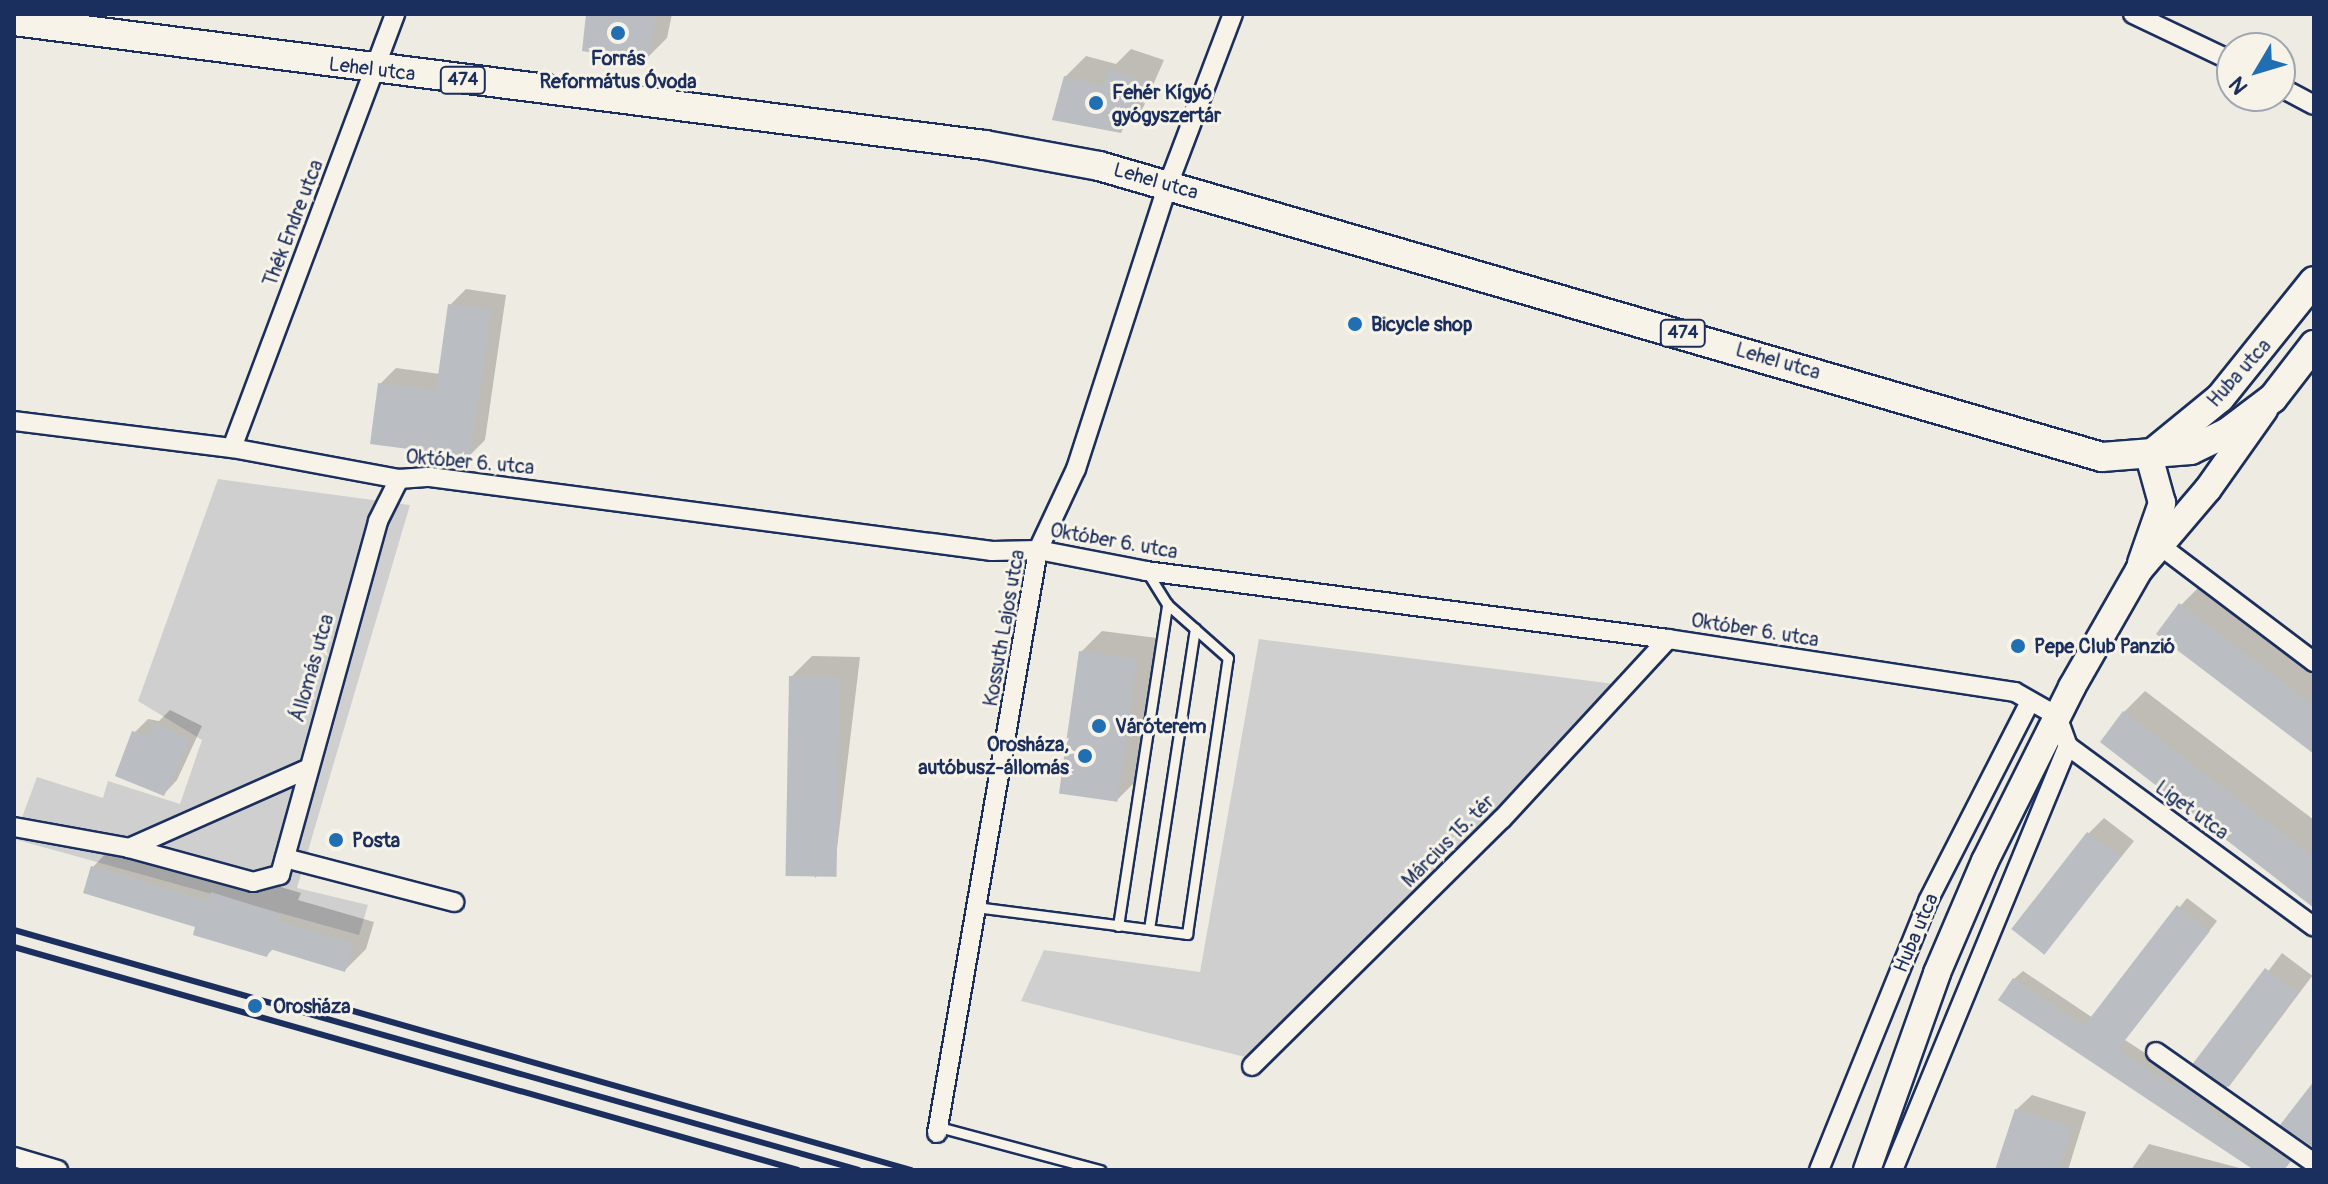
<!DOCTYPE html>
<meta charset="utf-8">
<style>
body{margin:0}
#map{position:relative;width:2328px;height:1184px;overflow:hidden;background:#eeebe2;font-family:Pangolin,sans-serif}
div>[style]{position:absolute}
.green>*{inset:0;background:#cfcfcf}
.shadow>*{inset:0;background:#0003;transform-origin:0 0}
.building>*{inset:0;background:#babdc2;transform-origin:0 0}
.roads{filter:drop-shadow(2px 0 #1b2f5e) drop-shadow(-2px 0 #1b2f5e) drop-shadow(0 2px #1b2f5e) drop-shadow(0 -2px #1b2f5e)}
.service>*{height:9px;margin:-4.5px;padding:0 4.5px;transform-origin:4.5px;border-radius:4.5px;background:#f7f3e8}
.minor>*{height:18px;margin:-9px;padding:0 9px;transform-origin:9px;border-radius:9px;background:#f7f3e8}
.secondary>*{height:26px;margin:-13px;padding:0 13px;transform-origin:13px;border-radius:13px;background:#f7f3e8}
.primary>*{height:28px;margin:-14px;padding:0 14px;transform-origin:14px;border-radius:14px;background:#f7f3e8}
.rail>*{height:6px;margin:-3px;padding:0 3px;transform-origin:3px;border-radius:3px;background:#1b2f5e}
.dots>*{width:22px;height:22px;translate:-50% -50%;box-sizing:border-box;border:4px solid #f7f3e8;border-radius:50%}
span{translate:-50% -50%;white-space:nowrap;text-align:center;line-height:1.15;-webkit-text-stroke:6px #f7f3e8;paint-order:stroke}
.shield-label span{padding:2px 6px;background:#f7f3e8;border:2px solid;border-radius:6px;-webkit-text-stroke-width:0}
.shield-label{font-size:18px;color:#1b2f5e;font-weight:700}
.poi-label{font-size:20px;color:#1b2f5e;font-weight:700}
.left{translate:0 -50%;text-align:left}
.right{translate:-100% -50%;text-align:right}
.street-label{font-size:20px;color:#1b2f5e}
.frame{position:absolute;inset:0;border:16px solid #1b2f5e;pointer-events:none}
.north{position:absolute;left:2216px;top:32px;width:80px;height:80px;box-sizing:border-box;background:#f7f3e8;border:2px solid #9fa5b1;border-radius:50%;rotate:232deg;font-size:22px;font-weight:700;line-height:32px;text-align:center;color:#1b2f5e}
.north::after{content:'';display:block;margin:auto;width:28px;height:36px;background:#1f6fb2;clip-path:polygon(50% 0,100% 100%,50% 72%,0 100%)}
</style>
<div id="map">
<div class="green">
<i style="clip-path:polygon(218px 479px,410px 505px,297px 888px,368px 905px,359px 935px,14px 839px,37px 777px,103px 798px,108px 781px,180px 804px,202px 740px,138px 701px)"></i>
<i style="clip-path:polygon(1259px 639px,1630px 686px,1249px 1058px,1021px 1001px,1044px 950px,1200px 972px)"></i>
</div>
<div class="shadow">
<i style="clip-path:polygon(588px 14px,672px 14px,667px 38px,646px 59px)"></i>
<i style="clip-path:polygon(1131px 49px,1164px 60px,1142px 110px,1121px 131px,1065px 77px,1086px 56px,1116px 64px)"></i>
<i style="clip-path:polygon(466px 289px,506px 295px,485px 440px,470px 455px,380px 384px,396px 368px,440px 374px,450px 305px)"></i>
<i style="clip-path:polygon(2202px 584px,2314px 669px,2314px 751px,2181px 605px)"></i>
<i style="clip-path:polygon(1102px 631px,1157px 638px,1138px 779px,1117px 800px,1081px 652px)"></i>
<i style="clip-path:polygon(812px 656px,860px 657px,836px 857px,815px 878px,791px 677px)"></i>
<i style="clip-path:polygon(2145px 691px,2314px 820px,2314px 906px,2124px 712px)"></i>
<i style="clip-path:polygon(170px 710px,202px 726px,177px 780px,164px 794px,134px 733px,148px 719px,159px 721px)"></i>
<i style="clip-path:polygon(2104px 818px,2134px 841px,2045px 952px,2088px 834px)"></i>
<i style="clip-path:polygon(113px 846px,234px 873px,301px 893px,298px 900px,374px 922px,366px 949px,345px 970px,274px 948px,267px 955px,198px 925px,93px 867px)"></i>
<i style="clip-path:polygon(2187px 898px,2217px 921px,2125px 1040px,2298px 1152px,2284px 1170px,2258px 1170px,2014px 979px,2023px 971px,2093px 1018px)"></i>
<i style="left:2282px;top:953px;width:38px;height:139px;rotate:37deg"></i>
<i style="clip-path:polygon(2032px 1095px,2086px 1112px,2068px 1170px,1997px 1170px,2016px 1110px)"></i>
<i style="clip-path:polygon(2149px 1144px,2247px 1170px,2131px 1170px)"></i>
</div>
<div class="building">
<i style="clip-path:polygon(586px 14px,657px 14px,647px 61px,582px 51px)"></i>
<i style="clip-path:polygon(1108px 69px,1145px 81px,1121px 133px,1052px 120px,1064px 76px,1103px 86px)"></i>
<i style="clip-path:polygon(448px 304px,491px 310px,470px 457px,370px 444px,378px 383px,436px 390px)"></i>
<i style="clip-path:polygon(2179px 603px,2314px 706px,2314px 754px,2156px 634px)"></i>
<i style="left:1079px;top:651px;width:59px;height:144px;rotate:8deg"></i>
<i style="left:789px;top:676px;width:51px;height:200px;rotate:1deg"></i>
<i style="clip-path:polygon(2123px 711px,2314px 857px,2314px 908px,2100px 742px)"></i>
<i style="clip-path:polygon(155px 723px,190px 740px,164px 796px,115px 776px,132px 731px,148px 735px)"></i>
<i style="left:2087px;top:832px;width:42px;height:123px;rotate:38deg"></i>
<i style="clip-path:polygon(91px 866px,209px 901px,211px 892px,281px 914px,279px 921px,354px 943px,345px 972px,270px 949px,267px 957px,193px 935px,195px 927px,83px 893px)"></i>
<i style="clip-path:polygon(2177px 905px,2210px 931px,2118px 1049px,2174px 1086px,2177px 1082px,2211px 1105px,2208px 1110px,2290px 1161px,2284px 1170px,2254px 1170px,1998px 1000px,2013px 978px,2084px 1026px)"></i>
<i style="left:2265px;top:968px;width:41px;height:120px;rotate:37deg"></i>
<i style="clip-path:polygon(2314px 1081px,2314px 1148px,2280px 1125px)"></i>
<i style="clip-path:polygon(2015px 1109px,2072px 1127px,2059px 1170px,1995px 1170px)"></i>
</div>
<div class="roads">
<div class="service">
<i style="left:976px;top:907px;width:213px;rotate:7.3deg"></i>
<i style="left:1187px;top:934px;width:279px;rotate:-81.6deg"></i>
<i style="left:1228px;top:658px;width:81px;rotate:-138.5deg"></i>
<i style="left:1167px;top:604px;width:39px;rotate:-122deg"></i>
<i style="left:1118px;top:926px;width:326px;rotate:-81.3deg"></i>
<i style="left:1149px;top:929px;width:304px;rotate:-81.3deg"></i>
<i style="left:939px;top:1127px;width:167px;rotate:15deg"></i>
</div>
<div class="minor">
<i style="left:2133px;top:14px;width:110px;rotate:25.4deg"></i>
<i style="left:2280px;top:87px;width:38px;rotate:28deg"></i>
<i style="left:14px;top:421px;width:220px;rotate:7.1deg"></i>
<i style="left:232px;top:448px;width:170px;rotate:10.5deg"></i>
<i style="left:399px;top:479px;width:31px;rotate:-4deg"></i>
<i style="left:430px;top:477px;width:567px;rotate:7.5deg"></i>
<i style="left:992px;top:551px;width:46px;rotate:-1.2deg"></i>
<i style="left:1038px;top:550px;width:110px;rotate:11deg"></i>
<i style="left:1146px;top:571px;width:526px;rotate:7.42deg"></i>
<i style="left:1668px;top:639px;width:351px;rotate:8.7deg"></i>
<i style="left:2015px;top:692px;width:48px;rotate:29.7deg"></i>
<i style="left:2057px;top:716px;width:32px;rotate:70deg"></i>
<i style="left:2068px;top:746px;width:305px;rotate:36.3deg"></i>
<i style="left:232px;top:448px;width:464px;rotate:-69.4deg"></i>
<i style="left:2162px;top:547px;width:191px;rotate:37.1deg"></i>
<i style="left:305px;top:770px;width:193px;rotate:156.1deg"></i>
<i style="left:129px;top:848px;width:129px;rotate:15.3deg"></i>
<i style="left:253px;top:882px;width:28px;rotate:-15deg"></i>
<i style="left:280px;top:875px;width:367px;rotate:-74.5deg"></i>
<i style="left:378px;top:521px;width:47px;rotate:-63.4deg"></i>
<i style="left:14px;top:827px;width:117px;rotate:10.3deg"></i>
<i style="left:285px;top:858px;width:175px;rotate:14.6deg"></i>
<i style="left:2156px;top:1052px;width:193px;rotate:35.1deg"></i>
<i style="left:1252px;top:1066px;width:351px;rotate:-44.7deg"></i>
<i style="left:1502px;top:819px;width:245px;rotate:-47.3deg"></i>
<i style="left:937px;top:1133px;width:592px;rotate:-80.17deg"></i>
<i style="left:1038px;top:550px;width:89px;rotate:-64.9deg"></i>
<i style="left:1076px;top:469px;width:299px;rotate:-72.1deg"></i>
<i style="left:1168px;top:185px;width:183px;rotate:-69.2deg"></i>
<i style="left:14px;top:1157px;width:46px;rotate:16.5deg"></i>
<i style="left:1819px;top:1170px;width:290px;rotate:-67.9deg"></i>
<i style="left:1928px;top:901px;width:221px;rotate:-62.9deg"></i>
<i style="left:1893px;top:1170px;width:459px;rotate:-67.6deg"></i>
</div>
<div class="secondary">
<i style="left:2141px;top:563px;width:64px;rotate:-70.7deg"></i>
<i style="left:2162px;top:503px;width:49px;rotate:-105.5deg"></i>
<i style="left:1867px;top:1170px;width:209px;rotate:-70.4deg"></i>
<i style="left:1937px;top:973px;width:122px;rotate:-66.8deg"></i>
<i style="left:1985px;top:861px;width:195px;rotate:-63.4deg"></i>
<i style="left:2072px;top:687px;width:135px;rotate:-60.2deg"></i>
<i style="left:2139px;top:570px;width:106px;rotate:-49.6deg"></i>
<i style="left:2208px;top:489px;width:97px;rotate:-54.7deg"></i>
</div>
<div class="primary">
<i style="left:14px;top:21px;width:979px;rotate:7.28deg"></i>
<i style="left:985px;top:145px;width:116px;rotate:10.4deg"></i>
<i style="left:1099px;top:166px;width:1044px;rotate:16.18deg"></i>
<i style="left:2102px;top:457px;width:89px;rotate:-4.5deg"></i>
<i style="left:2191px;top:450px;width:41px;rotate:-25.9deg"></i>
<i style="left:2228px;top:432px;width:56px;rotate:-37.1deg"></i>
<i style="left:2273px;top:398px;width:67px;rotate:-52.3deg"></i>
<i style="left:2150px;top:455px;width:90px;rotate:-39.2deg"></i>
<i style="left:2220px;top:398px;width:150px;rotate:-51.2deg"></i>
</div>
</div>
<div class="rail">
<i style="left:14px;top:930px;width:878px;rotate:15.86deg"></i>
<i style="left:14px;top:947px;width:815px;rotate:15.88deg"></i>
<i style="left:318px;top:1001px;width:617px;rotate:15.91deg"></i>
</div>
<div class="dots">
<i style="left:618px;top:33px;background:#1f6fb2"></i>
<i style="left:1096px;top:103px;background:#1f6fb2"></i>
<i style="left:1355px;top:324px;background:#1f6fb2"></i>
<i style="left:2018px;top:646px;background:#1f6fb2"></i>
<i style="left:1099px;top:726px;background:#1f6fb2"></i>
<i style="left:1085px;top:756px;background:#1f6fb2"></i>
<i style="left:336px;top:840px;background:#1f6fb2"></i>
<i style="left:255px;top:1006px;background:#1f6fb2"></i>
</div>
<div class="shield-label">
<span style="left:463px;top:80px">474</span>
<span style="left:1683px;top:333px">474</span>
</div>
<div class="poi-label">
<span style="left:618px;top:70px">Forrás<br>Református Óvoda</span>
<span class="left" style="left:1112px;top:104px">Fehér Kígyó<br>gyógyszertár</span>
<span class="left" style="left:1371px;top:324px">Bicycle shop</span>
<span class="left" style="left:2034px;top:646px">Pepe Club Panzió</span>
<span class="left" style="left:1115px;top:726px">Váróterem</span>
<span class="right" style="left:1069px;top:756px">Orosháza,<br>autóbusz-állomás</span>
<span class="left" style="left:352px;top:840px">Posta</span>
<span class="left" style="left:273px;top:1006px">Orosháza</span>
</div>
<div class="street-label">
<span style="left:372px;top:69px;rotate:7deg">Lehel utca</span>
<span style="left:1156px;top:181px;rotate:16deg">Lehel utca</span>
<span style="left:293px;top:223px;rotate:-69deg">Thék Endre utca</span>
<span style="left:1778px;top:361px;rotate:16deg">Lehel utca</span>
<span style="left:2239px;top:373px;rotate:-48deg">Huba utca</span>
<span style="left:470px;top:462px;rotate:5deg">Október 6. utca</span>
<span style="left:1114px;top:541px;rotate:10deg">Október 6. utca</span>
<span style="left:1004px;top:628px;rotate:-80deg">Kossuth Lajos utca</span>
<span style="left:1755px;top:630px;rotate:9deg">Október 6. utca</span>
<span style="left:312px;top:668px;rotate:-74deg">Állomás utca</span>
<span style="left:2192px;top:810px;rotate:36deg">Liget utca</span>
<span style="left:1448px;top:841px;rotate:-45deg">Március 15. tér</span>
<span style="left:1916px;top:933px;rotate:-67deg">Huba utca</span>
</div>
<div class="frame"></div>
<div class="north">N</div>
</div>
